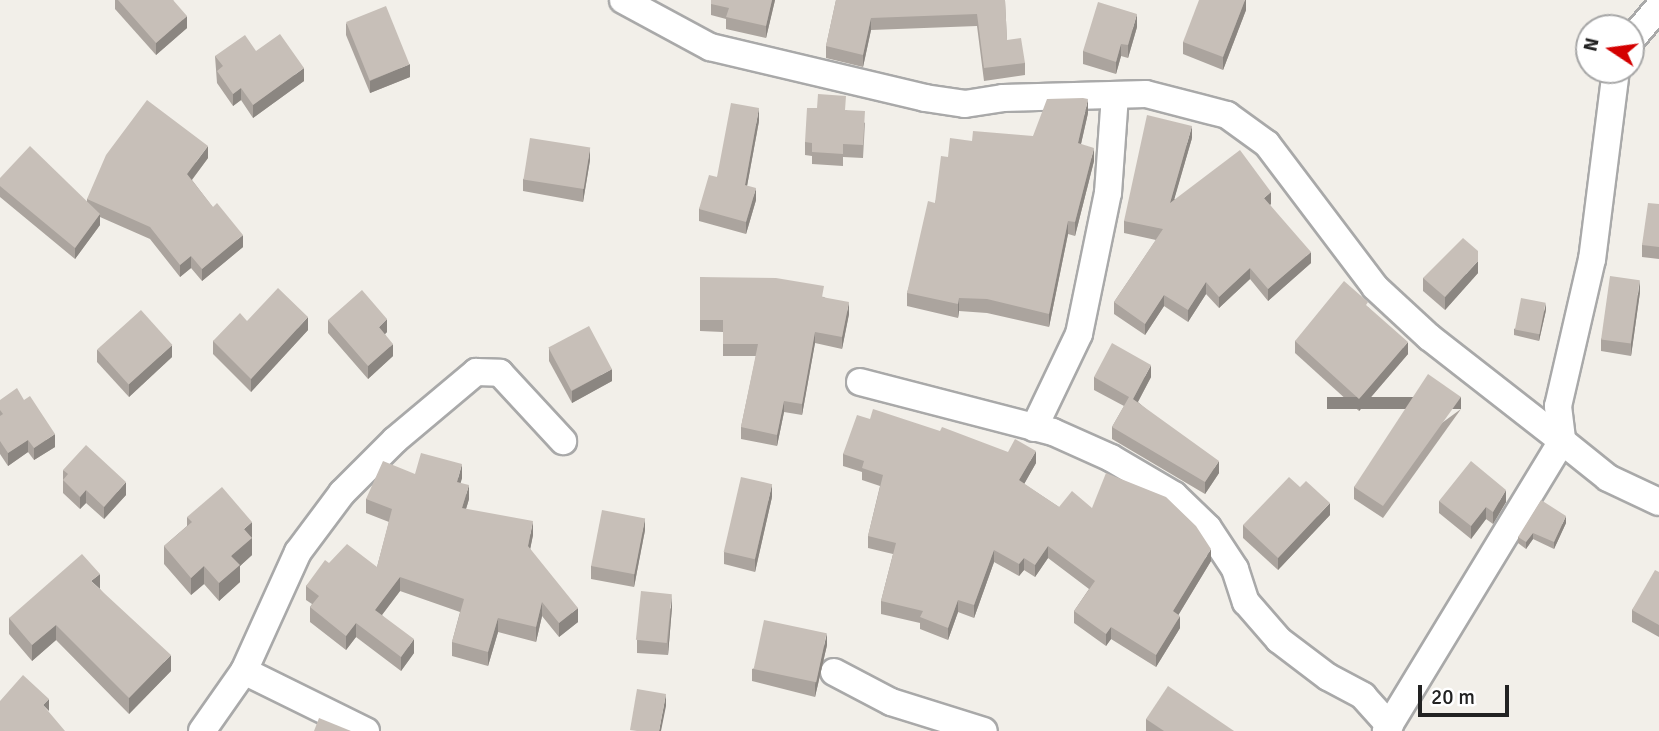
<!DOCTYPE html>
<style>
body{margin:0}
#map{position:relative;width:1659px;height:731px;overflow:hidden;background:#f2efe9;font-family:Signika,sans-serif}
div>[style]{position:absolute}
.roads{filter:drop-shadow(2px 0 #a9a9a9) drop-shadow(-2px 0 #a9a9a9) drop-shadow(0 2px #a9a9a9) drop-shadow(0 -2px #a9a9a9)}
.street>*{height:26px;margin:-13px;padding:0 13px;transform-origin:13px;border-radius:13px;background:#fff}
.wall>*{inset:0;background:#aba49e}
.shaded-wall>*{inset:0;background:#8b8681;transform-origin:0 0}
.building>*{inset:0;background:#c7bfb8;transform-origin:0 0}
span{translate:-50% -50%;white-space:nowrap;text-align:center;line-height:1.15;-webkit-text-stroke:7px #fff;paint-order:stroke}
.north{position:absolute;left:1575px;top:14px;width:70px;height:70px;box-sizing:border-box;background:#fff;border:2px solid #a7a7a7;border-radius:50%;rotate:283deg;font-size:19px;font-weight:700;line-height:28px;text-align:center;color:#222}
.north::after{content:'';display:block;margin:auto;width:24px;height:32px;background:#d40000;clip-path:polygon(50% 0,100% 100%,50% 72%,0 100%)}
.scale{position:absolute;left:1418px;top:685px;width:91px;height:32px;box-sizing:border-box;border:4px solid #222;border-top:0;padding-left:9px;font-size:21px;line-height:24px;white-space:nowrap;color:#222;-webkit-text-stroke:5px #fff;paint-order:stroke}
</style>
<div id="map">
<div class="roads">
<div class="street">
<i style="left:623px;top:0;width:99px;rotate:28.4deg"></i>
<i style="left:710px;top:47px;width:221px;rotate:13.3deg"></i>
<i style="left:925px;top:98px;width:40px;rotate:8.5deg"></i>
<i style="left:965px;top:104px;width:38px;rotate:-9deg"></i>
<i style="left:1003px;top:98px;width:143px;rotate:-1.6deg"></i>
<i style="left:1146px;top:94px;width:84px;rotate:14.5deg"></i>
<i style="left:1227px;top:115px;width:49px;rotate:35.9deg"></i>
<i style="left:1267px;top:144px;width:179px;rotate:52.9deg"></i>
<i style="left:1375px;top:287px;width:74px;rotate:42.8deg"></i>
<i style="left:1429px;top:337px;width:169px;rotate:38deg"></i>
<i style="left:1562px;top:441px;width:339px;rotate:121.3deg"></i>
<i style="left:1631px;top:40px;width:43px;rotate:-49.7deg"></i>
<i style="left:1616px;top:70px;width:191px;rotate:97.2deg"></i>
<i style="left:1592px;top:259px;width:151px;rotate:103deg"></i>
<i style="left:1558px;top:406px;width:35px;rotate:83deg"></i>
<i style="left:1562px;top:441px;width:59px;rotate:38.8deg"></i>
<i style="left:1608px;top:478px;width:56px;rotate:25.2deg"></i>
<i style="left:860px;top:382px;width:199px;rotate:14.5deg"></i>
<i style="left:1053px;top:432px;width:64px;rotate:24.1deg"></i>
<i style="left:1111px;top:458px;width:73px;rotate:30.4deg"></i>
<i style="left:1174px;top:495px;width:47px;rotate:44.1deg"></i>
<i style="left:1208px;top:528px;width:49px;rotate:56.6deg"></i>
<i style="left:1235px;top:569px;width:35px;rotate:72deg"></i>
<i style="left:1246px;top:602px;width:50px;rotate:49deg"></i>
<i style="left:1279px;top:640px;width:61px;rotate:37.1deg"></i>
<i style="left:1328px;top:677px;width:40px;rotate:28deg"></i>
<i style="left:1363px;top:696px;width:40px;rotate:48deg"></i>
<i style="left:1034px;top:428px;width:104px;rotate:-64.4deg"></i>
<i style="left:1079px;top:334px;width:144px;rotate:-78.4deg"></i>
<i style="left:1108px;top:193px;width:98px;rotate:-85.9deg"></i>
<i style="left:244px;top:671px;width:136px;rotate:26.2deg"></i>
<i style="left:834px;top:672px;width:64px;rotate:27.8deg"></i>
<i style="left:891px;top:702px;width:97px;rotate:17.3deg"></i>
<i style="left:202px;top:731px;width:73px;rotate:-55deg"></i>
<i style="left:244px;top:671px;width:131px;rotate:-65.6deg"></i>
<i style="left:298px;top:552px;width:74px;rotate:-53.3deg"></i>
<i style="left:342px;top:493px;width:75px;rotate:-45deg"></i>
<i style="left:395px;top:440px;width:106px;rotate:-40deg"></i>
<i style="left:476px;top:372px;width:24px;rotate:2deg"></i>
<i style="left:500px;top:373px;width:93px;rotate:47.2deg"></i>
</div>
</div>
<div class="wall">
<i style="clip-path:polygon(115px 0,173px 0,187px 28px,156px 55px,115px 9px)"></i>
<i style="clip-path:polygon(711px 0,775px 0,766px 38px,726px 29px,726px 19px,711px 15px)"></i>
<i style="clip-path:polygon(836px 0,1005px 0,1007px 40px,1025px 63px,1025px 75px,984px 81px,977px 26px,871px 30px,863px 67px,826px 58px,826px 46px)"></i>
<i style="clip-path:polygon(1246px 0,1246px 10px,1223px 70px,1183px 54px,1183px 42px)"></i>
<i style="clip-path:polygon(346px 23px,410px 77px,370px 93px,346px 35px)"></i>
<i style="clip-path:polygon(1137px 27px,1128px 58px,1121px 56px,1116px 74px,1083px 64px,1083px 51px)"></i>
<i style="clip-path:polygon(256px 51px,304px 81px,253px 118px,241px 100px,233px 106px,217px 83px,215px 56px)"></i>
<i style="clip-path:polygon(846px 110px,865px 123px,863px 158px,843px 157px,843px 166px,812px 164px,812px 156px,805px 155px,805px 142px)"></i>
<i style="clip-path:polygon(1088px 113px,1081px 144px,1094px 161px,1075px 236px,1068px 234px,1049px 327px,987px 313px,959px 311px,958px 318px,907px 306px,907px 293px,935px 203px,948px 157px,972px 141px,1033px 136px)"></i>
<i style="clip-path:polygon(759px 121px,747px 186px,756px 200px,746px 234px,699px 221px,699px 209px,717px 177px)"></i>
<i style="clip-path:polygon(1192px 138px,1174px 199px,1271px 204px,1270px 205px,1311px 263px,1268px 301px,1250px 279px,1219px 308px,1206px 294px,1188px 322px,1164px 306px,1145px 335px,1114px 314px,1114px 302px,1156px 240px,1124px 233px,1124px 221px)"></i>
<i style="clip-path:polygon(208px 158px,192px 180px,243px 247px,202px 281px,191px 268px,180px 277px,150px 239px,100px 217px,100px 225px,75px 259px,0 197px,0 178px,87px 202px,87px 199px)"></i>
<i style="clip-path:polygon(590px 160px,583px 202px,523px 191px,523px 179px)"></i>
<i style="clip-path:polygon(1659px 204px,1659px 259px,1642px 257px,1642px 245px)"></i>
<i style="clip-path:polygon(1478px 273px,1445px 310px,1423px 291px,1423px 278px)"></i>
<i style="clip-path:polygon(700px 277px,824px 297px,849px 314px,842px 349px,815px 343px,802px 415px,784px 412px,777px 446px,741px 439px,741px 427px,756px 356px,723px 356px,723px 332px,700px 331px)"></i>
<i style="clip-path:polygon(1640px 292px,1631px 356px,1601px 351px,1601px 339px)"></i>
<i style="clip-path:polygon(1368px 307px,1408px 354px,1359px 411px,1295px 353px,1295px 341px)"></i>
<i style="clip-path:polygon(1546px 310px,1539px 341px,1514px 335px,1514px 329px)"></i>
<i style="clip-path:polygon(328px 320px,387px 332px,385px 334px,393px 356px,368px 379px,328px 333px)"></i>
<i style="clip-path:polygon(247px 321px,308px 330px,251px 392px,213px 354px,213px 341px)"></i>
<i style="clip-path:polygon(549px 348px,612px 381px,572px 403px,549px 361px)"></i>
<i style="clip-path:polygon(97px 350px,172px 357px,129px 397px,97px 362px)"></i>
<i style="clip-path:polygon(1094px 377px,1151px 377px,1138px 402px,1219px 473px,1205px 494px,1112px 439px,1112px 427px,1124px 406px,1094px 390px)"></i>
<i style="clip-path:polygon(0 400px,55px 447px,34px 460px,28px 452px,8px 466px,0 454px)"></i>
<i style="clip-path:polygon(1461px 409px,1383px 518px,1354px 499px,1354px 487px)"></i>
<i style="clip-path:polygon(870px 419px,1036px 463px,1024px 484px,1059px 507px,1092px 508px,1211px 561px,1178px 615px,1180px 628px,1156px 667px,1111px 639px,1106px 646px,1074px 623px,1074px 611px,1089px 589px,1048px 558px,1035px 577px,1024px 570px,1019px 576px,994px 562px,974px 618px,958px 612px,948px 640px,920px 629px,920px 623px,881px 614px,881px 601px,893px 554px,868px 548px,868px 536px,880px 486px,862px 480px,862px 472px,843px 466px,843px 454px)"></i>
<i style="clip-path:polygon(63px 470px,126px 495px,104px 519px,86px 503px,80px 509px,63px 493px)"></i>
<i style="clip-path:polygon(415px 474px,462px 478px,460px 483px,469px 499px,466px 509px,533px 535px,530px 549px,578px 622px,559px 637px,542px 616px,536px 642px,498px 632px,488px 666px,452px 656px,452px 642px,460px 612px,400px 591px,382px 615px,414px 653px,401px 671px,356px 637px,346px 650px,310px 622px,310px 607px,312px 604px,306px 600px,306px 586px,329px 563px,377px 567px,389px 522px,366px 513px,366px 499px)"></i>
<i style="clip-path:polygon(772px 497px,755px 572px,724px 564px,724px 552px)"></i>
<i style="clip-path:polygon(1439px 501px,1506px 502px,1493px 524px,1486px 519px,1471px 539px,1439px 513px)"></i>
<i style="clip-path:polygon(1330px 515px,1278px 570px,1243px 538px,1243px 525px)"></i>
<i style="clip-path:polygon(187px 517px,252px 540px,252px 555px,240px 566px,240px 582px,219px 601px,204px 584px,191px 595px,164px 564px,164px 546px,187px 526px)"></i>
<i style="clip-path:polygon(1566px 523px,1554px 549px,1533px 539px,1526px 549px,1518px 543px,1518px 537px)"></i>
<i style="clip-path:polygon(645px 530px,634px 587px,591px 579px,591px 566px)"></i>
<i style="clip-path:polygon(1659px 572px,1659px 637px,1632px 622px,1632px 610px)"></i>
<i style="clip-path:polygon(100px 589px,171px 671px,129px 714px,56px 640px,32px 661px,9px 634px,9px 618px)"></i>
<i style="clip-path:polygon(672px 607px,668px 655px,637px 653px,637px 640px)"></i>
<i style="clip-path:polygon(827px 645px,815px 697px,752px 681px,752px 669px)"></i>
<i style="clip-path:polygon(1146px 719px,1234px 731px,1146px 731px)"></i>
</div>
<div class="shaded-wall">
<i style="clip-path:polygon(772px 0,775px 0,766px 38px,766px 26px)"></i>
<i style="clip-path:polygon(1245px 0,1246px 0,1246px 10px,1223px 70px,1223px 57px)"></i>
<i style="clip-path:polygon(1137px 14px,1137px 27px,1128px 58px,1128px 45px)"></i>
<i style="clip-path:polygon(187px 16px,187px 28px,156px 55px,156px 43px)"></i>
<i style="clip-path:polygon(871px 18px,871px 30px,863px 67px,863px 55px)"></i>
<i style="clip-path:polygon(1121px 44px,1121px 56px,1116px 74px,1116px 62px)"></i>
<i style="clip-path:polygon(410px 64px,410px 77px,370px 93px,370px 81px)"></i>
<i style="clip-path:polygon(304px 68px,304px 81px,253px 118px,253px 105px)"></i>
<i style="clip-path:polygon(241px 88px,241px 100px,233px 106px,233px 94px)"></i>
<i style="clip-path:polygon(1088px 99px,1088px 113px,1078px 157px,1078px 143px)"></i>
<i style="clip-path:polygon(759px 108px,759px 121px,745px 197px,745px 185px)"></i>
<i style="clip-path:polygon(1192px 126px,1192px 138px,1170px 214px,1170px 203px)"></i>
<i style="clip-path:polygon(208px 146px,208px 158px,187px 186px,187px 174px)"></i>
<i style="clip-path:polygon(590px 148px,590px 160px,583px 202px,583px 189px)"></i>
<i style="clip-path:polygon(1094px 148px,1094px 161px,1075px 236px,1075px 222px)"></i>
<i style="clip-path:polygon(756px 188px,756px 200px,746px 234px,746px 222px)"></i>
<i style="clip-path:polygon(1271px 192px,1271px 204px,1264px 209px,1264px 198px)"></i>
<i style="clip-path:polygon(100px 214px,100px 225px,75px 259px,75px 248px)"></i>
<i style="clip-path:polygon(1068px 221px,1068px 234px,1049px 327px,1049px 314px)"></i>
<i style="clip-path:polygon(243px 235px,243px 247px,202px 281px,202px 269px)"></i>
<i style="clip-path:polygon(1311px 252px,1311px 263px,1268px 301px,1268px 289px)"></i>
<i style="clip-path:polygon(191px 256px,191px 268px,180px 277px,180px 265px)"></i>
<i style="clip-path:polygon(1478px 261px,1478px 273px,1445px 310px,1445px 297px)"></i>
<i style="clip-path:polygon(1250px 268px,1250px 279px,1219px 308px,1219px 297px)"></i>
<i style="clip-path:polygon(1640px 280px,1640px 292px,1631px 356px,1631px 343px)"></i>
<i style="clip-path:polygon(1206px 282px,1206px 294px,1188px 322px,1188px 310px)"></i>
<i style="clip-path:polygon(1164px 295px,1164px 306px,1145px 335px,1145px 324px)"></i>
<i style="clip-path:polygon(959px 298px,959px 311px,958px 318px,958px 304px)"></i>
<i style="clip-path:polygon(849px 302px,849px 314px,842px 349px,842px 337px)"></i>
<i style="clip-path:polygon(1546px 303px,1546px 310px,1539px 341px,1539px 335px)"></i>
<i style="clip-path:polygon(308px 317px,308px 330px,251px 392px,251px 379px)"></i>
<i style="clip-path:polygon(387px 319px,387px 332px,379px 340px,379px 327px)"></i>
<i style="clip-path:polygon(815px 332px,815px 343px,802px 415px,802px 404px)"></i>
<i style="clip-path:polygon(1408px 342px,1408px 354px,1359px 411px,1359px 399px)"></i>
<i style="clip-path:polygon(393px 344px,393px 356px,368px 379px,368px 366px)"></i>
<i style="clip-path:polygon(172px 345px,172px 357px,129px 397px,129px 384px)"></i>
<i style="clip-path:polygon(1151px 365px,1151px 377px,1133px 411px,1133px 399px)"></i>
<i style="clip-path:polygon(612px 369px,612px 381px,572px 403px,572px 391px)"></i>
<i style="left:1461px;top:397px;width:12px;height:134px;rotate:90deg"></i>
<i style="clip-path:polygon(784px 401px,784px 412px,777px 446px,777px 435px)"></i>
<i style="clip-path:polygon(55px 434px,55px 447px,34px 460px,34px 448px)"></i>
<i style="clip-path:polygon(28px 440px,28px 452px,8px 466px,8px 453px)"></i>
<i style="clip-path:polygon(1036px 451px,1036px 463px,1019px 493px,1019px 480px)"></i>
<i style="clip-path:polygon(1219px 461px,1219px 473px,1205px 494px,1205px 482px)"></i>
<i style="clip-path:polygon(462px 464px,462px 478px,457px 496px,457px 482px)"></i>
<i style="clip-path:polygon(126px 482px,126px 495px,104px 519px,104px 507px)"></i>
<i style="clip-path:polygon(772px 484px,772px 497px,755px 572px,755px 559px)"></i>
<i style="clip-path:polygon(469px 485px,469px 499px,462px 522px,462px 508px)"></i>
<i style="clip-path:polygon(86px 490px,86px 503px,80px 509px,80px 497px)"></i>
<i style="clip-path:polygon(1506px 490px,1506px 502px,1493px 524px,1493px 512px)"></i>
<i style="clip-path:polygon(1330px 503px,1330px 515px,1278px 570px,1278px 558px)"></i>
<i style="clip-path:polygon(1486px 507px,1486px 519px,1471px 539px,1471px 526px)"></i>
<i style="clip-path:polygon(1566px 516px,1566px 523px,1554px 549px,1554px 542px)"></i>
<i style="clip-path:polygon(645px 518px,645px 530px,634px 587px,634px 575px)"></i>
<i style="clip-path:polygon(533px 521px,533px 535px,528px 560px,528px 546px)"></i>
<i style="clip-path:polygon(252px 522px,252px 555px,240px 566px,240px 582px,219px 601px,219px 583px,244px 529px)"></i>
<i style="clip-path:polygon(1533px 533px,1533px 539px,1526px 549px,1526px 542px)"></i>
<i style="clip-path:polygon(1048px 546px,1048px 558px,1035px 577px,1035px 565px)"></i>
<i style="clip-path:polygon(1211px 549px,1211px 561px,1173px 624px,1173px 611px)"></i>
<i style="clip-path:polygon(994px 550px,994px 562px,974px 618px,974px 605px)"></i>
<i style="clip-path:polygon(1024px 558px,1024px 570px,1019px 576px,1019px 564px)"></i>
<i style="clip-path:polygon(204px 566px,204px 584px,191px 595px,191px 578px)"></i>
<i style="clip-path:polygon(100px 574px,100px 589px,91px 581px)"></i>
<i style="clip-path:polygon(400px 577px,400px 591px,375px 624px,375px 610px)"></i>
<i style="clip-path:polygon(672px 594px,672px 607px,668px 655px,668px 643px)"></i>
<i style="clip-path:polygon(958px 600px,958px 612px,948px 640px,948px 628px)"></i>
<i style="clip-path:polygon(542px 602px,542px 616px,536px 642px,536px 627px)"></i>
<i style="clip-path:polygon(578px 608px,578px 622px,559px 637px,559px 623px)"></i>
<i style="clip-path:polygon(1180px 616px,1180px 628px,1156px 667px,1156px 655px)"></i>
<i style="clip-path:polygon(498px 618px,498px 632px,488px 666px,488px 652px)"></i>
<i style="clip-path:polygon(356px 623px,356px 637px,346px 650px,346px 636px)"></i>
<i style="clip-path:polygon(56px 625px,56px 640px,32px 661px,32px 645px)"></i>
<i style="clip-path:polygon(1111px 627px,1111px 639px,1106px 646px,1106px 634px)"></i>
<i style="clip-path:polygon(827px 633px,827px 645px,815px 697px,815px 685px)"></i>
<i style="clip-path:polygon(414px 639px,414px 653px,401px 671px,401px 657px)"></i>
<i style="clip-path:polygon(171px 655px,171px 671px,129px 714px,129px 698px)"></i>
<i style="clip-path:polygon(666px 694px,666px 706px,661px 731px,659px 731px)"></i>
<i style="clip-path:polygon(49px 699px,49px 711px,43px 705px)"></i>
</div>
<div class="building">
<i style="clip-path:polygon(118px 0,173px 0,187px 16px,156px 43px)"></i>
<i style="clip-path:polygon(711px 0,772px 0,766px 26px,726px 17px,729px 8px,711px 4px)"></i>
<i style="clip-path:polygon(836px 0,1005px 0,1007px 40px,1021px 38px,1025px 63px,984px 68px,977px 14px,871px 18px,863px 55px,826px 46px)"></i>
<i style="clip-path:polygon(1199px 0,1245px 0,1223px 57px,1183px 42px)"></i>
<i style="clip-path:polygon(1098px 2px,1137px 14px,1128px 45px,1121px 44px,1116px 62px,1083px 51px)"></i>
<i style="left:386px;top:6px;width:63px;height:43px;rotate:68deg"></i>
<i style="clip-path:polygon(280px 34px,304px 68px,253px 105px,241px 88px,233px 94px,217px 71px,223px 66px,215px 56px,245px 35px,256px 51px)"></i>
<i style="clip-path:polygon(818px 94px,846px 96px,845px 110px,865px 111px,863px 145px,843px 144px,843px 154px,812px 152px,812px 143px,805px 142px,807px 108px,817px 108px)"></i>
<i style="clip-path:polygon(1083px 98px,1088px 99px,1078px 143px,1094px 148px,1075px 222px,1068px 221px,1049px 314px,987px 299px,959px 298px,958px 304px,907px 293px,928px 201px,935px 203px,941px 156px,948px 157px,950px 138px,972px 141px,973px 131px,1033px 136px,1047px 99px)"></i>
<i style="clip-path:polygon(147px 100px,208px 146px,187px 174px,213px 207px,217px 203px,243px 235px,202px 269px,191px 256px,180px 265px,150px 227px,87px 199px,106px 155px)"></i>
<i style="clip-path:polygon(731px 103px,759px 108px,745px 185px,756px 188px,746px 222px,699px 209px,709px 175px,717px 177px)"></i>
<i style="clip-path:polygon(1147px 115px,1192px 126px,1170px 203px,1240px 150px,1271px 192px,1264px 198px,1311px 252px,1268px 289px,1250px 268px,1219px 297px,1206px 282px,1188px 310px,1164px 295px,1145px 324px,1114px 302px,1163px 229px,1124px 221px)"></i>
<i style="left:530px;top:138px;width:61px;height:42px;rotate:9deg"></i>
<i style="clip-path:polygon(30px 146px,100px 214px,75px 248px,0 186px,0 178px)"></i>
<i style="clip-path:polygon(1648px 203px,1659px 204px,1659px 247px,1642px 245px)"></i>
<i style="clip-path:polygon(1463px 238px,1478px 251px,1478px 261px,1445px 297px,1423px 278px)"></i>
<i style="left:1610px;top:276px;width:30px;height:64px;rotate:8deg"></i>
<i style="clip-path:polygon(700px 277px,776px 278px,824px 286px,822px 297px,849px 302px,842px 337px,815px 332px,802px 404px,784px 401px,777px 435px,741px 427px,758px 344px,723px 344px,723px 320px,700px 320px)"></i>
<i style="clip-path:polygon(1344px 281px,1368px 302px,1366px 305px,1408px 342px,1359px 399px,1295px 341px)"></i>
<i style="clip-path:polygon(278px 288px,308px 317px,251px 379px,213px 341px,240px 313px,247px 321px)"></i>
<i style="clip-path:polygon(362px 290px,387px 319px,379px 327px,393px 344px,368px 366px,328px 320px)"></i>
<i style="left:1521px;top:298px;width:25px;height:32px;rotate:11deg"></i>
<i style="left:141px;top:310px;width:47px;height:59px;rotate:48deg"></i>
<i style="left:589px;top:326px;width:49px;height:46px;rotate:62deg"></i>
<i style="clip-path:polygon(1112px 343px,1151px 365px,1133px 399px,1219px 461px,1205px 482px,1112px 427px,1129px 397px,1094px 377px)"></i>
<i style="clip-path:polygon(1428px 374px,1461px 397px,1383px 506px,1354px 487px)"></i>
<i style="clip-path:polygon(17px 388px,24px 400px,30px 396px,55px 434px,34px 448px,28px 440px,8px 453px,0 441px,0 416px,3px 414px,0 410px,0 400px)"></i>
<i style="clip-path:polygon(873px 409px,940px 431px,942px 427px,1008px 452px,1015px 439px,1036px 451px,1019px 480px,1059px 507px,1072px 491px,1092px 508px,1106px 473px,1166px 497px,1196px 526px,1211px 549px,1173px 611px,1180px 616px,1156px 655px,1111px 627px,1106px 634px,1074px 611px,1095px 581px,1048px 546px,1035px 565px,1024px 558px,1019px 564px,994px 550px,974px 605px,958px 600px,948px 628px,920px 617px,923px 611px,881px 601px,896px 543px,868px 536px,883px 475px,862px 468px,864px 461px,843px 454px,857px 415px,870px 419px)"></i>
<i style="clip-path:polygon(86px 445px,126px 482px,104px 507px,86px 490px,80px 497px,63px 480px,68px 474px,63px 470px)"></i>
<i style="clip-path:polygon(421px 453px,462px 464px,457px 482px,469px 485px,462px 508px,533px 521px,528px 546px,578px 608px,559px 623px,542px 602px,536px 627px,498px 618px,488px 652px,452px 642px,464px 599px,400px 577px,375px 610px,414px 639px,401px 657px,356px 623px,346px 636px,310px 607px,319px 596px,306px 586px,325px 560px,329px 563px,347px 544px,377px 567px,392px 509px,366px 499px,383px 461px,415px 474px)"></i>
<i style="clip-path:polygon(1471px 461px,1506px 490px,1493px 512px,1486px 507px,1471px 526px,1439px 501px)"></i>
<i style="left:741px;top:477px;width:32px;height:77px;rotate:13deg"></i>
<i style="clip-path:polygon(1289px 477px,1300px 487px,1306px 481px,1330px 503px,1278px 558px,1243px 525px)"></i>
<i style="clip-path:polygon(222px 487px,252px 522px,244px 529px,252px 538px,231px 556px,240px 565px,219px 583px,204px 566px,191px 578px,164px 546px,192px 522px,187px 517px)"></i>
<i style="clip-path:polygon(1541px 500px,1566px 516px,1554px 542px,1533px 533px,1526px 542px,1518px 537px)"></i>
<i style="left:602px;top:510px;width:44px;height:57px;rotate:11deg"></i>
<i style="clip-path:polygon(82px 554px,100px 574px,91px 581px,171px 655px,129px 698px,56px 625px,32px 645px,9px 618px)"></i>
<i style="clip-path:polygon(1655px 570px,1659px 572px,1659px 625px,1632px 610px)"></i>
<i style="left:641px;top:591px;width:31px;height:49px;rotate:6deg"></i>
<i style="left:764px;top:620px;width:64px;height:50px;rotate:12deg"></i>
<i style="clip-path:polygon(23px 675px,49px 699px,43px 705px,65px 731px,0 731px,0 701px)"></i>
<i style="clip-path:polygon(1168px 686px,1234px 731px,1164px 731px,1146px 719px)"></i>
<i style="clip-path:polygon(637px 689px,666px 694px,659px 731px,637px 731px,630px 730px)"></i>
<i style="clip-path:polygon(319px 718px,351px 731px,314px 731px)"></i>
</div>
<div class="north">N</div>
<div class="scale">20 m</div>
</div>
